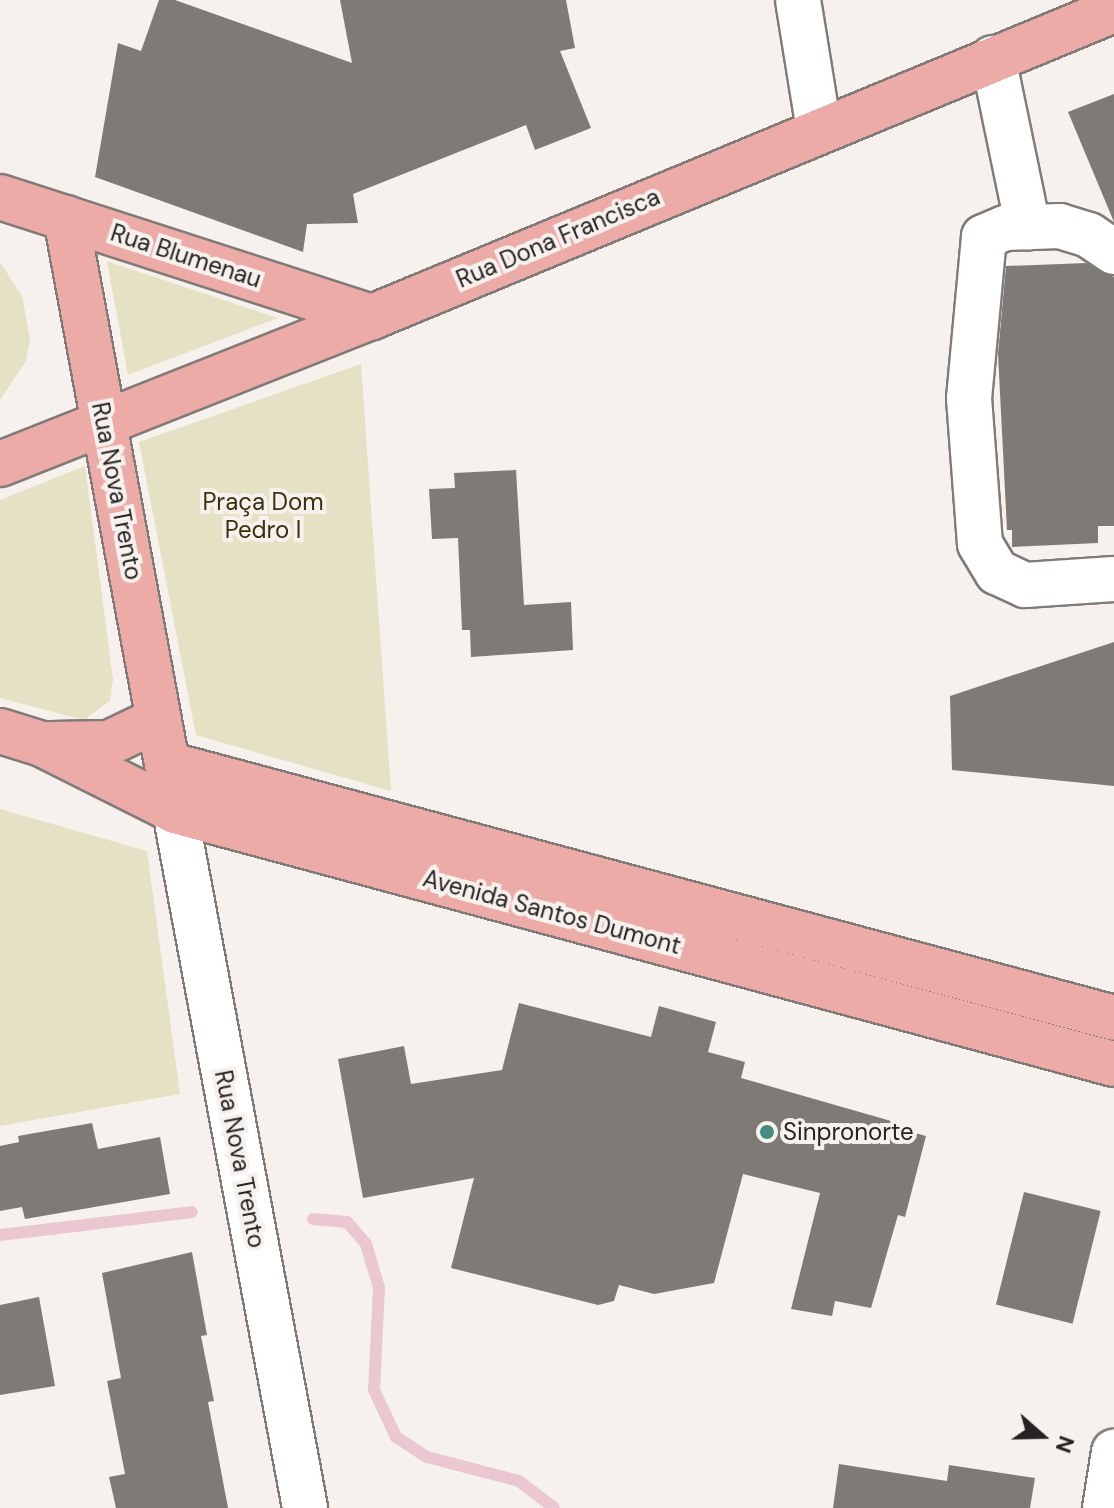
<!DOCTYPE html>
<meta charset="utf-8">
<style>
body{margin:0}
#map{position:relative;width:1114px;height:1508px;overflow:hidden;background:#f7f1ee;font-family:"DM Sans",sans-serif}
div>[style]{position:absolute}
.green>*{inset:0;background:#e4e1c4}
.stream>*{height:12px;margin:-6px;padding:0 6px;transform-origin:6px;border-radius:6px;background:#eac7d1}
.building>*{inset:0;background:#7e7b77;transform-origin:0 0}
.roads{filter:drop-shadow(2px 0 #807b78) drop-shadow(-2px 0 #807b78) drop-shadow(0 2px #807b78) drop-shadow(0 -2px #807b78)}
.minor>*{height:44px;margin:-22px;padding:0 22px;transform-origin:22px;border-radius:22px;background:#fff}
.major>*{height:44px;margin:-22px;padding:0 22px;transform-origin:22px;border-radius:22px;background:#ecaba7}
.dots>*{width:22px;height:22px;translate:-50% -50%;box-sizing:border-box;border:4px solid #f7f1ee;border-radius:50%}
span{translate:-50% -50%;white-space:nowrap;text-align:center;line-height:1.15;-webkit-text-stroke:8px #f7f1ee;paint-order:stroke}
.street-label{font-size:24px;color:#252322}
.park-label{font-size:24px;color:#363209}
.poi-label{font-size:24px;color:#252322}
.left{translate:0 -50%;text-align:left}
.north{position:absolute;left:1002px;top:1396px;width:80px;height:80px;-webkit-text-stroke:6px #f7f1ee;paint-order:stroke;rotate:110deg;font-size:22px;font-weight:700;line-height:32px;text-align:center;color:#252322}
.north::after{content:'';display:block;margin:auto;width:28px;height:36px;background:#252322;clip-path:polygon(50% 0,100% 100%,50% 72%,0 100%)}
</style>
<div id="map">
<div class="green">
<i style="clip-path:polygon(107px 261px,278px 318px,128px 375px)"></i>
<i style="clip-path:polygon(0 262px,22px 296px,30px 339px,26px 361px,0 400px)"></i>
<i style="clip-path:polygon(361px 364px,391px 791px,196px 735px,139px 442px)"></i>
<i style="clip-path:polygon(85px 466px,113px 679px,110px 701px,84px 720px,0 698px,0 500px)"></i>
<i style="clip-path:polygon(0 809px,147px 851px,180px 1094px,0 1126px)"></i>
</div>
<div class="stream">
<i style="left:313px;top:1219px;width:34px;rotate:5deg"></i>
<i style="left:347px;top:1222px;width:29px;rotate:49deg"></i>
<i style="left:366px;top:1244px;width:46px;rotate:73.5deg"></i>
<i style="left:379px;top:1288px;width:102px;rotate:92.8deg"></i>
<i style="left:374px;top:1390px;width:52px;rotate:64.9deg"></i>
<i style="left:396px;top:1437px;width:37px;rotate:33deg"></i>
<i style="left:427px;top:1457px;width:95px;rotate:14.6deg"></i>
<i style="left:519px;top:1481px;width:44px;rotate:37.6deg"></i>
<i style="left:0;top:1235px;width:193px;rotate:-6.8deg"></i>
</div>
<div class="building">
<i style="clip-path:polygon(159px 0,175px 0,352px 63px,340px 0,566px 0,575px 48px,560px 51px,591px 128px,535px 150px,526px 125px,353px 194px,358px 223px,307px 224px,303px 252px,95px 177px,118px 43px,141px 51px)"></i>
<i style="clip-path:polygon(1114px 94px,1114px 222px,1068px 112px)"></i>
<i style="clip-path:polygon(1086px 263px,1114px 277px,1114px 526px,1098px 526px,1098px 543px,1012px 547px,1012px 530px,1007px 530px,998px 354px,1006px 266px)"></i>
<i style="clip-path:polygon(516px 470px,524px 605px,571px 602px,573px 650px,471px 657px,470px 630px,462px 630px,458px 538px,432px 539px,429px 489px,455px 488px,454px 473px)"></i>
<i style="clip-path:polygon(1114px 642px,1114px 786px,952px 770px,950px 696px)"></i>
<i style="clip-path:polygon(519px 1003px,651px 1037px,659px 1006px,716px 1022px,708px 1052px,745px 1062px,741px 1078px,905px 1125px,904px 1130px,926px 1136px,905px 1217px,898px 1215px,871px 1308px,835px 1301px,832px 1316px,791px 1309px,820px 1193px,743px 1174px,714px 1283px,654px 1294px,619px 1285px,614px 1301px,598px 1305px,451px 1268px,474px 1178px,363px 1198px,338px 1059px,404px 1046px,411px 1084px,502px 1070px)"></i>
<i style="clip-path:polygon(92px 1123px,98px 1149px,160px 1137px,170px 1194px,25px 1219px,22px 1207px,0 1211px,0 1146px,19px 1142px,18px 1136px)"></i>
<i style="left:1024px;top:1192px;width:79px;height:116px;rotate:14deg"></i>
<i style="clip-path:polygon(192px 1252px,207px 1335px,201px 1336px,214px 1401px,208px 1402px,228px 1508px,116px 1508px,109px 1477px,125px 1474px,107px 1381px,121px 1378px,102px 1273px)"></i>
<i style="clip-path:polygon(39px 1297px,55px 1386px,0 1395px,0 1305px)"></i>
<i style="clip-path:polygon(839px 1464px,947px 1481px,949px 1465px,1035px 1478px,1030px 1508px,833px 1508px)"></i>
</div>
<div class="roads">
<div class="minor">
<i style="left:798px;top:0;width:131px;rotate:80.8deg"></i>
<i style="left:993px;top:58px;width:173px;rotate:78.3deg"></i>
<i style="left:1114px;top:252px;width:30px;rotate:-146deg"></i>
<i style="left:1089px;top:235px;width:30px;rotate:-163deg"></i>
<i style="left:1060px;top:226px;width:55px;rotate:177.9deg"></i>
<i style="left:1005px;top:228px;width:23px;rotate:157deg"></i>
<i style="left:984px;top:237px;width:162px;rotate:95.3deg"></i>
<i style="left:969px;top:398px;width:146px;rotate:85.7deg"></i>
<i style="left:980px;top:544px;width:33px;rotate:59deg"></i>
<i style="left:997px;top:572px;width:31px;rotate:25deg"></i>
<i style="left:1025px;top:585px;width:89px;rotate:-3.9deg"></i>
<i style="left:175px;top:811px;width:709px;rotate:79.43deg"></i>
<i style="left:1105px;top:1508px;width:57px;rotate:-80.9deg"></i>
</div>
<div class="major">
<i style="left:0;top:197px;width:391px;rotate:17.9deg"></i>
<i style="left:66px;top:218px;width:555px;rotate:79.52deg"></i>
<i style="left:167px;top:764px;width:980px;rotate:15.01deg"></i>
<i style="left:0;top:464px;width:400px;rotate:-21.6deg"></i>
<i style="left:372px;top:317px;width:803px;rotate:-22.48deg"></i>
<i style="left:0;top:731px;width:44px;rotate:17.2deg"></i>
<i style="left:42px;top:744px;width:149px;rotate:26.7deg"></i>
<i style="left:175px;top:811px;width:972px;rotate:15.08deg"></i>
<i style="left:51px;top:744px;width:58px;rotate:-1deg"></i>
<i style="left:109px;top:743px;width:55px;rotate:-25.6deg"></i>
</div>
</div>
<div class="dots">
<i style="left:767px;top:1132px;background:#488c81"></i>
</div>
<div class="street-label">
<span style="left:558px;top:238px;rotate:-23deg">Rua Dona Francisca</span>
<span style="left:186px;top:256px;rotate:18deg">Rua Blumenau</span>
<span style="left:117px;top:491px;rotate:79deg">Rua Nova Trento</span>
<span style="left:552px;top:912px;rotate:15deg">Avenida Santos Dumont</span>
<span style="left:240px;top:1159px;rotate:79deg">Rua Nova Trento</span>
</div>
<div class="park-label">
<span style="left:263px;top:516px">Praça Dom<br>Pedro I</span>
</div>
<div class="poi-label">
<span class="left" style="left:783px;top:1132px">Sinpronorte</span>
</div>
<div class="north">N</div>
</div>
